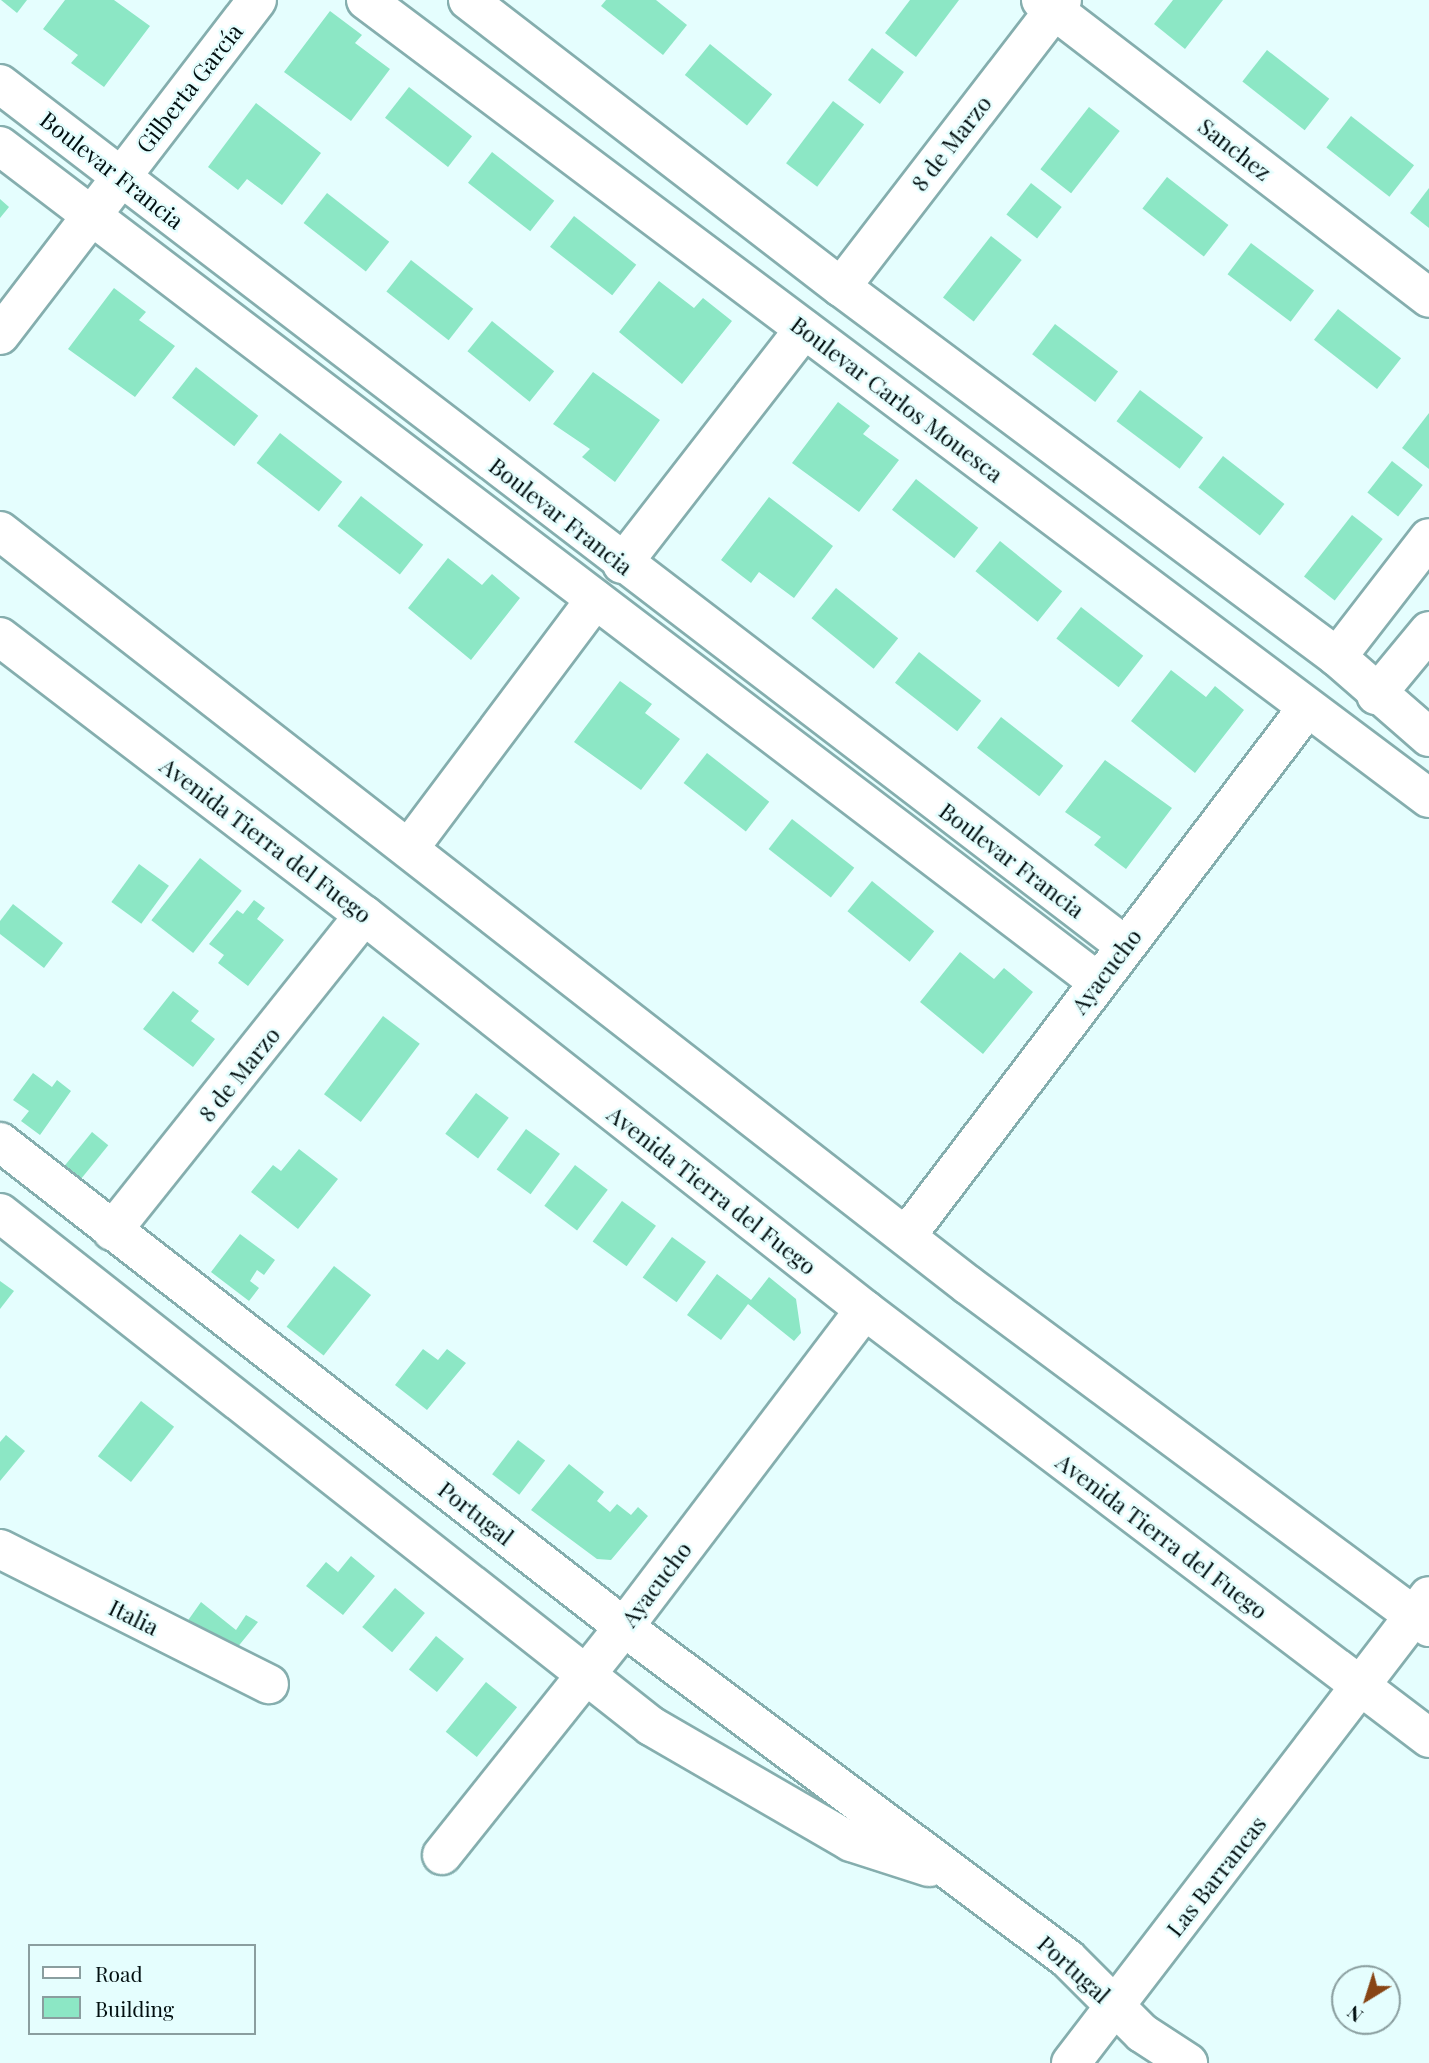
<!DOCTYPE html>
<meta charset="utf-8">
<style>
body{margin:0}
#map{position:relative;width:1429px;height:2063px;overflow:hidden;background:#e5fefe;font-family:"Playfair Display",serif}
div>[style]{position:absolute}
.building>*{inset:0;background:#8ce7c5;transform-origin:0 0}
.roads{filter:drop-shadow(2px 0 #85aeae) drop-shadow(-2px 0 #85aeae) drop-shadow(0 2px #85aeae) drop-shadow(0 -2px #85aeae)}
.minor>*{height:38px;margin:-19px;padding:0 19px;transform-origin:19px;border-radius:19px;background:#fff}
span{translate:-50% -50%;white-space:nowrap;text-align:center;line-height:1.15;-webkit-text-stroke:5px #e5fefe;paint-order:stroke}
.street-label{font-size:23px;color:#020f10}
.legend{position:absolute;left:28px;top:1944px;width:228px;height:91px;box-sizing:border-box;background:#e5fefe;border:2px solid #8a9e9f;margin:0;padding:9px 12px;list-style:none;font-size:21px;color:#020f10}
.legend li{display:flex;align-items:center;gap:14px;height:35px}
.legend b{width:35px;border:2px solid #8a9e9f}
.north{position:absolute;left:1331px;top:1965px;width:70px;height:70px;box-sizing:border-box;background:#e5fefe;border:2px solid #8a9e9f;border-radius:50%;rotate:218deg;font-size:19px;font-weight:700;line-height:28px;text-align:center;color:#020f10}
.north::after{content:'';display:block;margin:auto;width:24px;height:32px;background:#884515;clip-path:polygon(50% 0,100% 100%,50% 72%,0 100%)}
</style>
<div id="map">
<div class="building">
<i style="clip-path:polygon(1px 0,27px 0,17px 13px)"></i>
<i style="clip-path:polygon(65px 0,114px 0,150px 26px,104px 87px,71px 63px,78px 55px,43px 29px)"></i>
<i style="clip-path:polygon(606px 0,656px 0,687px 25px,663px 55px,601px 6px)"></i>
<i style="clip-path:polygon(910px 0,959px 0,916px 57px,885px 33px)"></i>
<i style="clip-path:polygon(1173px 0,1223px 0,1185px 49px,1154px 24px)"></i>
<i style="clip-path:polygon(330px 11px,362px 35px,355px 43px,390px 69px,351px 121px,284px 72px)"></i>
<i style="left:710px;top:44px;width:80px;height:40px;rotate:39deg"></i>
<i style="left:872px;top:48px;width:40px;height:40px;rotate:37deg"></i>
<i style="left:1267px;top:50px;width:79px;height:40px;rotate:38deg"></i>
<i style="left:409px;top:87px;width:80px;height:39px;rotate:38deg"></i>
<i style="left:833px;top:101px;width:39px;height:78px;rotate:37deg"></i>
<i style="clip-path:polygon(256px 103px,321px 153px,282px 205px,247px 179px,238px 190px,208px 167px)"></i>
<i style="left:1089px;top:107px;width:39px;height:79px;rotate:38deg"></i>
<i style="left:1351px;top:116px;width:80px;height:40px;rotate:38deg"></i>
<i style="left:492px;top:152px;width:79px;height:39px;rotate:38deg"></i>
<i style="left:1167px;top:177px;width:78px;height:40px;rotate:38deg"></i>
<i style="left:1031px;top:183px;width:39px;height:40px;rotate:38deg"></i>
<i style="clip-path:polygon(1429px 188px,1429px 228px,1410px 213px)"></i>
<i style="left:327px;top:193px;width:79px;height:38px;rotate:38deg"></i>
<i style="clip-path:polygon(0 199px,9px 207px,0 218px)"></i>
<i style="left:574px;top:216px;width:79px;height:39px;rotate:38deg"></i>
<i style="left:991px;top:236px;width:39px;height:78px;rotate:38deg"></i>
<i style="left:1251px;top:243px;width:79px;height:39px;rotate:37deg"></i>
<i style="left:411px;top:260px;width:79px;height:40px;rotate:38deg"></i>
<i style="clip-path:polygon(659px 281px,694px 308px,703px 298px,732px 321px,682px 384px,619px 332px)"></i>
<i style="clip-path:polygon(114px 288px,146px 312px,139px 320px,175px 346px,135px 397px,68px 349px)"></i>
<i style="left:1338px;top:309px;width:80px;height:39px;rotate:38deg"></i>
<i style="left:492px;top:321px;width:80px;height:39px;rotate:39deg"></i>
<i style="left:1055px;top:324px;width:79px;height:38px;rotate:37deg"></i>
<i style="left:196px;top:367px;width:79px;height:39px;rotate:38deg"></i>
<i style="clip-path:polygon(593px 372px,660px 420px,615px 482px,582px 457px,590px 449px,553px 424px)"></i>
<i style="left:1140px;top:390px;width:79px;height:39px;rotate:37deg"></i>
<i style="clip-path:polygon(838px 402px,870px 426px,863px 434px,899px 460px,859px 512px,792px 463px)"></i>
<i style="clip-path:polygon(1429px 413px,1429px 469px,1402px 448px)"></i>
<i style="left:280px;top:433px;width:79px;height:38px;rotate:38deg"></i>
<i style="left:1223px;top:456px;width:78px;height:40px;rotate:38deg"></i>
<i style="left:1392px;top:461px;width:39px;height:40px;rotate:38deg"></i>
<i style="left:916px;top:479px;width:79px;height:39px;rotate:38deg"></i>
<i style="left:361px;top:496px;width:79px;height:38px;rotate:38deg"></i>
<i style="clip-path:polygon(769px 497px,833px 546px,794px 598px,759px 572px,751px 583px,721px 560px)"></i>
<i style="left:1352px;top:515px;width:39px;height:78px;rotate:38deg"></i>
<i style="left:1000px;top:541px;width:80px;height:39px;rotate:39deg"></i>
<i style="clip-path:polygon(448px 558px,482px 585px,492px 574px,520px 598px,471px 660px,408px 608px)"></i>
<i style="left:836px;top:588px;width:80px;height:39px;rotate:39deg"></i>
<i style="left:1081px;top:607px;width:79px;height:40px;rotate:38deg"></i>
<i style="left:919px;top:652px;width:79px;height:39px;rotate:38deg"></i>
<i style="clip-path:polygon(1171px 670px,1206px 697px,1215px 686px,1244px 710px,1195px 773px,1131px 721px)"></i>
<i style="clip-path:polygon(620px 681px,652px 704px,645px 713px,680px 739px,641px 790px,574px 742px)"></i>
<i style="left:1001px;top:717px;width:79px;height:39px;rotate:38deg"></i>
<i style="left:707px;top:753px;width:79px;height:38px;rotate:38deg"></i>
<i style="clip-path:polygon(1105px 760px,1172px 808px,1126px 869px,1094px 845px,1101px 837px,1065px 812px)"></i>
<i style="left:792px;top:819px;width:79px;height:38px;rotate:38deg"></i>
<i style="left:200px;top:858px;width:53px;height:79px;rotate:38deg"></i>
<i style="left:139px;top:864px;width:37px;height:47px;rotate:36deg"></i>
<i style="left:872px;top:881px;width:80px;height:39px;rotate:39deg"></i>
<i style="clip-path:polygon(254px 900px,265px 908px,257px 919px,284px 940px,248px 986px,218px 963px,224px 955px,209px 944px,237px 910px,243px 914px)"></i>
<i style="clip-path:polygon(13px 904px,63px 943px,44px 968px,0 934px,0 921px)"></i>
<i style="clip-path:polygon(960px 952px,994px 979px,1004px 968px,1033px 992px,983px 1054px,920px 1002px)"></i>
<i style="clip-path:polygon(173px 991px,199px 1011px,191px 1021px,215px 1039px,193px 1067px,143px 1029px)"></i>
<i style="left:383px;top:1016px;width:46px;height:98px;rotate:37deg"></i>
<i style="clip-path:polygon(33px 1073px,52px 1087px,57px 1080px,71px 1091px,40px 1135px,21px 1121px,29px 1111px,13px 1100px)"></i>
<i style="left:476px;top:1093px;width:41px;height:51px;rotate:37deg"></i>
<i style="left:526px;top:1129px;width:42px;height:50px;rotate:36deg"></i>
<i style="left:92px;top:1132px;width:21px;height:48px;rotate:39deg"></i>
<i style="clip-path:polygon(299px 1149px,338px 1179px,298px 1229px,251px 1192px,273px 1165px,281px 1171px)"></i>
<i style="left:575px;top:1165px;width:41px;height:51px;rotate:37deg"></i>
<i style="left:622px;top:1201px;width:42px;height:50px;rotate:36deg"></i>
<i style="clip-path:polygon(240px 1234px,275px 1260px,264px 1275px,257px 1270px,250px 1281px,259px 1288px,249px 1301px,211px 1272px)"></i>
<i style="left:672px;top:1237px;width:42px;height:50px;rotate:36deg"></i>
<i style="left:334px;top:1266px;width:47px;height:77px;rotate:38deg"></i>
<i style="clip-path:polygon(717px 1274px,751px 1300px,769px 1277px,796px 1299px,801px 1333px,794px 1341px,748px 1304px,721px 1340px,687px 1315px)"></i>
<i style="clip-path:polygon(0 1281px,14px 1291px,0 1309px)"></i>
<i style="clip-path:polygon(423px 1349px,438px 1360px,447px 1349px,466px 1363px,427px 1410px,395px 1385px)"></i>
<i style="left:141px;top:1401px;width:42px;height:70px;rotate:38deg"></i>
<i style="clip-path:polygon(6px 1435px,25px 1451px,0 1481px,0 1442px)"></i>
<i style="left:518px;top:1440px;width:34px;height:43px;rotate:37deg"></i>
<i style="clip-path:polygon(569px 1464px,604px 1492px,597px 1501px,610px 1512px,617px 1504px,631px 1515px,638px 1507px,648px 1516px,611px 1560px,597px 1559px,531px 1510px)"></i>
<i style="clip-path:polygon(351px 1556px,375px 1576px,343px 1615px,306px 1586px,326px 1562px,338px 1572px)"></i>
<i style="left:395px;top:1588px;width:39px;height:51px;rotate:40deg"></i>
<i style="clip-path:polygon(201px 1602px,236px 1630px,246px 1615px,258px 1622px,232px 1654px,184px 1626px)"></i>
<i style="left:436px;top:1636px;width:36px;height:43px;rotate:39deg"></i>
<i style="left:486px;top:1682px;width:40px;height:64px;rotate:39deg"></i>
</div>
<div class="roads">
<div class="minor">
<i style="left:366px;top:0;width:1329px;rotate:36.9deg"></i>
<i style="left:468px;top:0;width:471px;rotate:37.6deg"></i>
<i style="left:841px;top:287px;width:619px;rotate:36.72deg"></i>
<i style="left:1337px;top:657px;width:122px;rotate:41deg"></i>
<i style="left:1041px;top:0;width:489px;rotate:37.5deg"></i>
<i style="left:0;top:84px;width:1416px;rotate:37.45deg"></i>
<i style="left:0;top:146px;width:1379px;rotate:37.28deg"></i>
<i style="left:841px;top:287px;width:362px;rotate:-52.4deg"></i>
<i style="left:0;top:335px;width:422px;rotate:-52.5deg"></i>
<i style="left:0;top:531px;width:1227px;rotate:37.92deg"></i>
<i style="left:968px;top:1285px;width:574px;rotate:36.57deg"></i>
<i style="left:622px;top:564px;width:297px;rotate:-52.2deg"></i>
<i style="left:0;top:637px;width:458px;rotate:37.4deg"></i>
<i style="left:364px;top:915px;width:638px;rotate:38.25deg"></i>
<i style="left:865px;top:1310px;width:708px;rotate:37.19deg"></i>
<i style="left:1337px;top:657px;width:150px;rotate:-52.3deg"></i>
<i style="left:1376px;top:695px;width:83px;rotate:-50.4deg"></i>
<i style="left:410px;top:847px;width:309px;rotate:-53.2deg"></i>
<i style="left:0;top:1142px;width:790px;rotate:37.86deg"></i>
<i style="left:624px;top:1627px;width:554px;rotate:36.79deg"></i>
<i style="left:1068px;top:1959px;width:105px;rotate:45deg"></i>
<i style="left:1142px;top:2033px;width:55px;rotate:33.1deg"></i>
<i style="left:0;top:1213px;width:829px;rotate:38.24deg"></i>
<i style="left:651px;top:1726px;width:231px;rotate:30.1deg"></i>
<i style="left:851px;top:1842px;width:82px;rotate:17.8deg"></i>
<i style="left:112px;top:1231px;width:404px;rotate:-51.4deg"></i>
<i style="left:907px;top:1235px;width:662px;rotate:-52.8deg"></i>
<i style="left:0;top:1549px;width:301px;rotate:26.7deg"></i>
<i style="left:442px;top:1855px;width:292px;rotate:-51.4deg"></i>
<i style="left:624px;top:1627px;width:398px;rotate:-52.8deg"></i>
<i style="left:1071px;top:2063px;width:588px;rotate:-52.53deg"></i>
</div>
</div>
<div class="street-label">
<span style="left:189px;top:88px;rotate:-52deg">Gilberta García</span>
<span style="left:951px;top:143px;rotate:-52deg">8 de Marzo</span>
<span style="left:1235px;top:149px;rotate:38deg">Sanchez</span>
<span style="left:112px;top:170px;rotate:38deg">Boulevar Francia</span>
<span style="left:897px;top:399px;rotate:37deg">Boulevar Carlos Mouesca</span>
<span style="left:561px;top:516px;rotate:38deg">Boulevar Francia</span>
<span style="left:266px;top:840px;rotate:37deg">Avenida Tierra del Fuego</span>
<span style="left:1012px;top:860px;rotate:37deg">Boulevar Francia</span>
<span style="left:1106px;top:971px;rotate:-53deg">Ayacucho</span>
<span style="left:239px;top:1074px;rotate:-51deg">8 de Marzo</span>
<span style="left:712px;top:1190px;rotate:38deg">Avenida Tierra del Fuego</span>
<span style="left:476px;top:1513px;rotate:38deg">Portugal</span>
<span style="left:1162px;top:1536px;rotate:37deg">Avenida Tierra del Fuego</span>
<span style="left:656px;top:1584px;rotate:-53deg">Ayacucho</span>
<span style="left:134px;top:1617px;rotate:26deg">Italia</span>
<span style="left:1216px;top:1876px;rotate:-52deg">Las Barrancas</span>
<span style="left:1074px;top:1969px;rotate:42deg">Portugal</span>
</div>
<ul class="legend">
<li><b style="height:9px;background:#fff"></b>Road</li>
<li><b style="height:19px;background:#8ce7c5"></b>Building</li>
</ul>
<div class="north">N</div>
</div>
